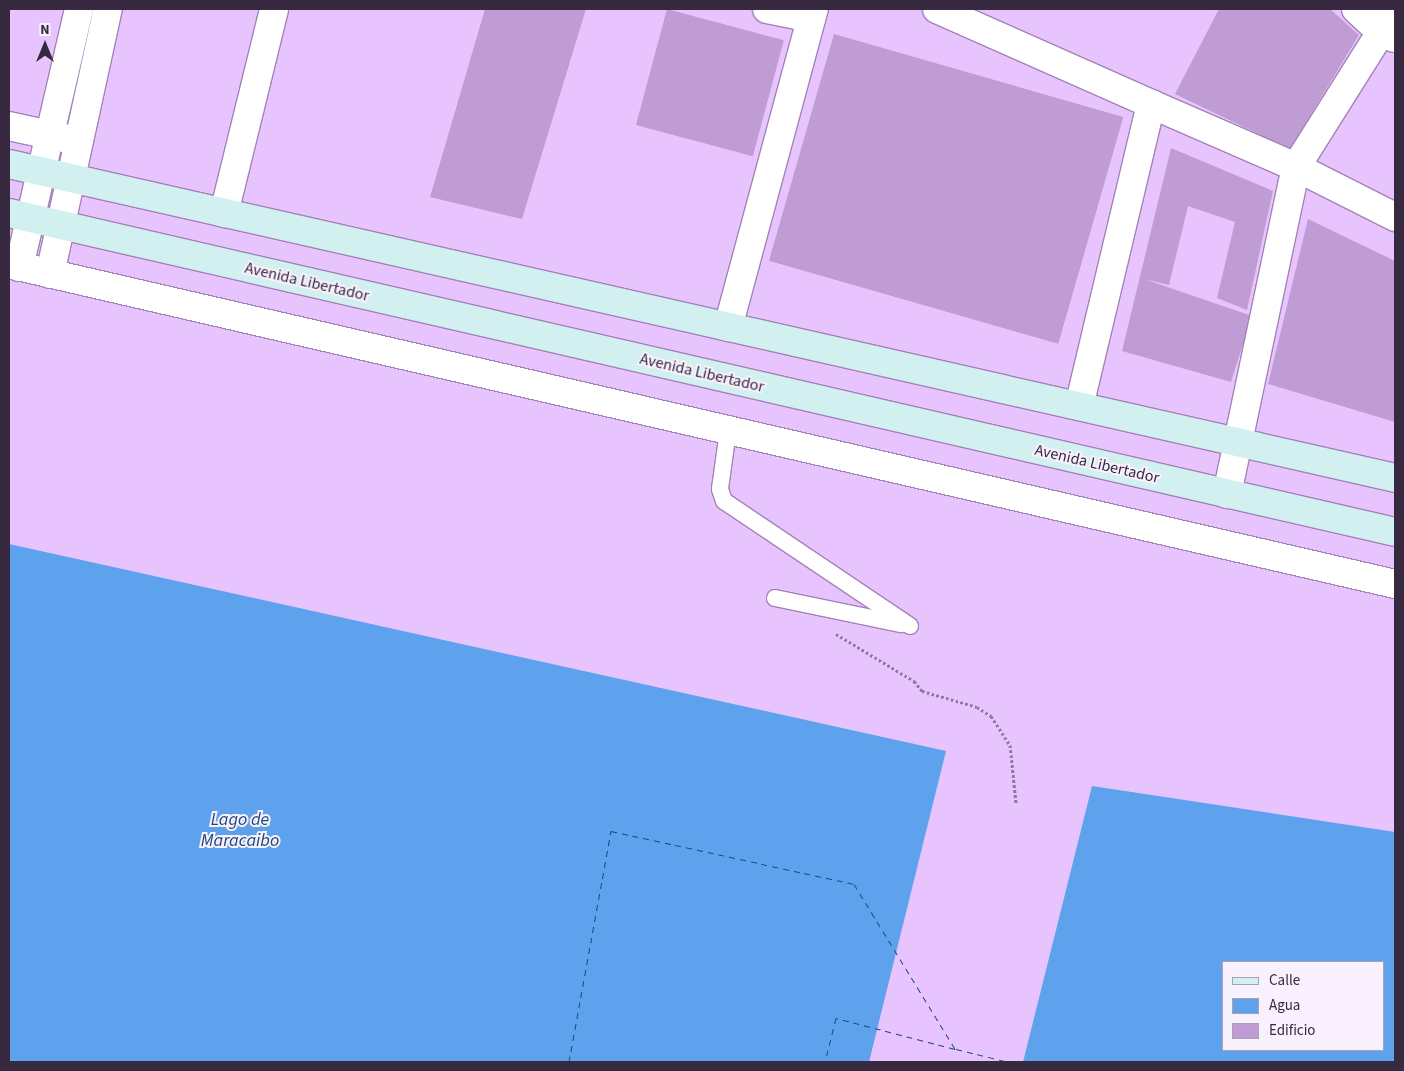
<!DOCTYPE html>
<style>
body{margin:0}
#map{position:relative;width:1404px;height:1071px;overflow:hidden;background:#e7c4fd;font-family:"Source Sans 3",sans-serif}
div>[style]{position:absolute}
.water>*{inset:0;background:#5ea2ed}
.ferry>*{height:1px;margin-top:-0.5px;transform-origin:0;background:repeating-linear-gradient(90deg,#1a497a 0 6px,transparent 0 11px)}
.building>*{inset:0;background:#bf9cd3;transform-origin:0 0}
.path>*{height:3px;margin-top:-1.5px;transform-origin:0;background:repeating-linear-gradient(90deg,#8e769d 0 2.5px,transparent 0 5px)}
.roads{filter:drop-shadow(1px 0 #a382b7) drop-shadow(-1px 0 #a382b7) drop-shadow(0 1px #a382b7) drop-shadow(0 -1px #a382b7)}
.lane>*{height:16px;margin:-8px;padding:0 8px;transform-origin:8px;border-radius:8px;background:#fff}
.street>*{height:28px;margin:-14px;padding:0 14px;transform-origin:14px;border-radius:14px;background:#fff}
.secondary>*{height:28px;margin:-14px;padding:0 14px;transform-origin:14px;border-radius:14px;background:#d1f0ef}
span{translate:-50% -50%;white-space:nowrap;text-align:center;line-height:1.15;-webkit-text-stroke:4px #f9f1fd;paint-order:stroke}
.street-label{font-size:16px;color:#37293f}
.water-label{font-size:18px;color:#1a497a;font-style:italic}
.frame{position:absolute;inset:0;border:10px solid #37293f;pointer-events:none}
.legend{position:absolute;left:1222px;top:961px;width:162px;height:90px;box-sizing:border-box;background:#f9f1fd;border:1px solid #aba1b1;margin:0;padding:6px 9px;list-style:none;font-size:15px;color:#37293f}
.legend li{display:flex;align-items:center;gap:10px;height:25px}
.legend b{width:25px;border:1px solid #aba1b1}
.north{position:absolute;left:20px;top:20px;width:50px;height:50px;-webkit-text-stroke:4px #f9f1fd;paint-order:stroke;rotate:0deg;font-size:14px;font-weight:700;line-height:20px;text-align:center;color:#37293f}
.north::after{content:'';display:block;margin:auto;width:18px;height:22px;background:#37293f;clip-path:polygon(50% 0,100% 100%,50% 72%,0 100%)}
</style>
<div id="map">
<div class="water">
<i style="clip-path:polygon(9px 544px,946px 751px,869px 1062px,9px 1062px)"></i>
<i style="clip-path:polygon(evenodd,1092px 786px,1395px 832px,1395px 1062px,1023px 1062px,1092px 786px,1223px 962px,1383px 962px,1383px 1050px,1223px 1050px,1223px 962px)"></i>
</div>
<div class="ferry">
<i style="left:956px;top:1049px;width:55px;rotate:13.8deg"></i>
<i style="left:569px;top:1062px;width:235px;rotate:-79.7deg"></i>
<i style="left:611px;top:831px;width:249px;rotate:12.3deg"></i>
<i style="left:854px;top:884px;width:193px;rotate:58.5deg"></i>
<i style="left:955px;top:1049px;width:123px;rotate:-165.4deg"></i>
<i style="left:836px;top:1018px;width:45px;rotate:104deg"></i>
</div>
<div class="building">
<i style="clip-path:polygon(485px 9px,586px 9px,522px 219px,430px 197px)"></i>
<i style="left:667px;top:9px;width:121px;height:120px;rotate:15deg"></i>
<i style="clip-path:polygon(1219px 9px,1330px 9px,1359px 35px,1290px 149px,1175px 94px)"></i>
<i style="left:834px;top:34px;width:301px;height:236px;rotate:16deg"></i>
<i style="clip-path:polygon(1171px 148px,1273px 191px,1247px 310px,1217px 298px,1235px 222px,1188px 206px,1169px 285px,1144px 279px,1252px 316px,1231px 382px,1122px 351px)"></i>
<i style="clip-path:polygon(1308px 219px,1395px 261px,1395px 422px,1268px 384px)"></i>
</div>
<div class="path">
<i style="left:836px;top:634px;width:91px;rotate:31.1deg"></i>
<i style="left:914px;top:681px;width:13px;rotate:51deg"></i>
<i style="left:922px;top:691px;width:57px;rotate:16.2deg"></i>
<i style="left:977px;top:707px;width:17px;rotate:33deg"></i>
<i style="left:991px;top:716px;width:35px;rotate:57deg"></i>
<i style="left:1010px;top:745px;width:58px;rotate:84.1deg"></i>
</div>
<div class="roads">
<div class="lane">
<i style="left:728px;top:431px;width:59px;rotate:97.9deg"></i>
<i style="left:720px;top:489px;width:13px;rotate:72deg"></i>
<i style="left:724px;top:501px;width:224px;rotate:33.9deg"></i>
<i style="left:775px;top:598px;width:129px;rotate:11.7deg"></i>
</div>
<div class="street">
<i style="left:767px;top:9px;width:45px;rotate:11.6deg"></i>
<i style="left:937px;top:9px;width:234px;rotate:23.9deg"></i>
<i style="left:1151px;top:104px;width:310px;rotate:103.4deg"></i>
<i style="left:1356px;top:9px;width:34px;rotate:43deg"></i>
<i style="left:1381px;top:32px;width:14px;rotate:25deg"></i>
<i style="left:1151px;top:104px;width:158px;rotate:23.5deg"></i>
<i style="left:1296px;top:167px;width:111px;rotate:26.8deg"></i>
<i style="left:9px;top:126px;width:60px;rotate:12.4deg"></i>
<i style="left:224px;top:213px;width:210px;rotate:-76.2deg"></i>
<i style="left:9px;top:264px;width:1422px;rotate:13deg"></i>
<i style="left:19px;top:267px;width:265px;rotate:-76.9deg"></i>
<i style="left:50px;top:274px;width:271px;rotate:-77.7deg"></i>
<i style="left:728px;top:327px;width:329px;rotate:-74.9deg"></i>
<i style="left:1227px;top:494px;width:334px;rotate:-78.1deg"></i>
<i style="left:1296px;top:167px;width:160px;rotate:-57.8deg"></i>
<i style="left:1381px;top:32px;width:24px;rotate:-75deg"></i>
</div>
<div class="secondary">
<i style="left:9px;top:164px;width:1421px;rotate:12.76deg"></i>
<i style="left:9px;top:213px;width:1422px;rotate:12.96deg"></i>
</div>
</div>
<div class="street-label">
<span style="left:307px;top:282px;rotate:13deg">Avenida Libertador</span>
<span style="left:702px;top:373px;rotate:13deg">Avenida Libertador</span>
<span style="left:1097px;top:464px;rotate:13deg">Avenida Libertador</span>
</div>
<div class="water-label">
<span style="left:240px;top:831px">Lago de<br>Maracaibo</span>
</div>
<div class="frame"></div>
<ul class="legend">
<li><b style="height:6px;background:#d1f0ef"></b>Calle</li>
<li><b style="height:14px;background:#5ea2ed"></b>Agua</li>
<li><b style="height:14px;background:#bf9cd3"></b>Edificio</li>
</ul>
<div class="north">N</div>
</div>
